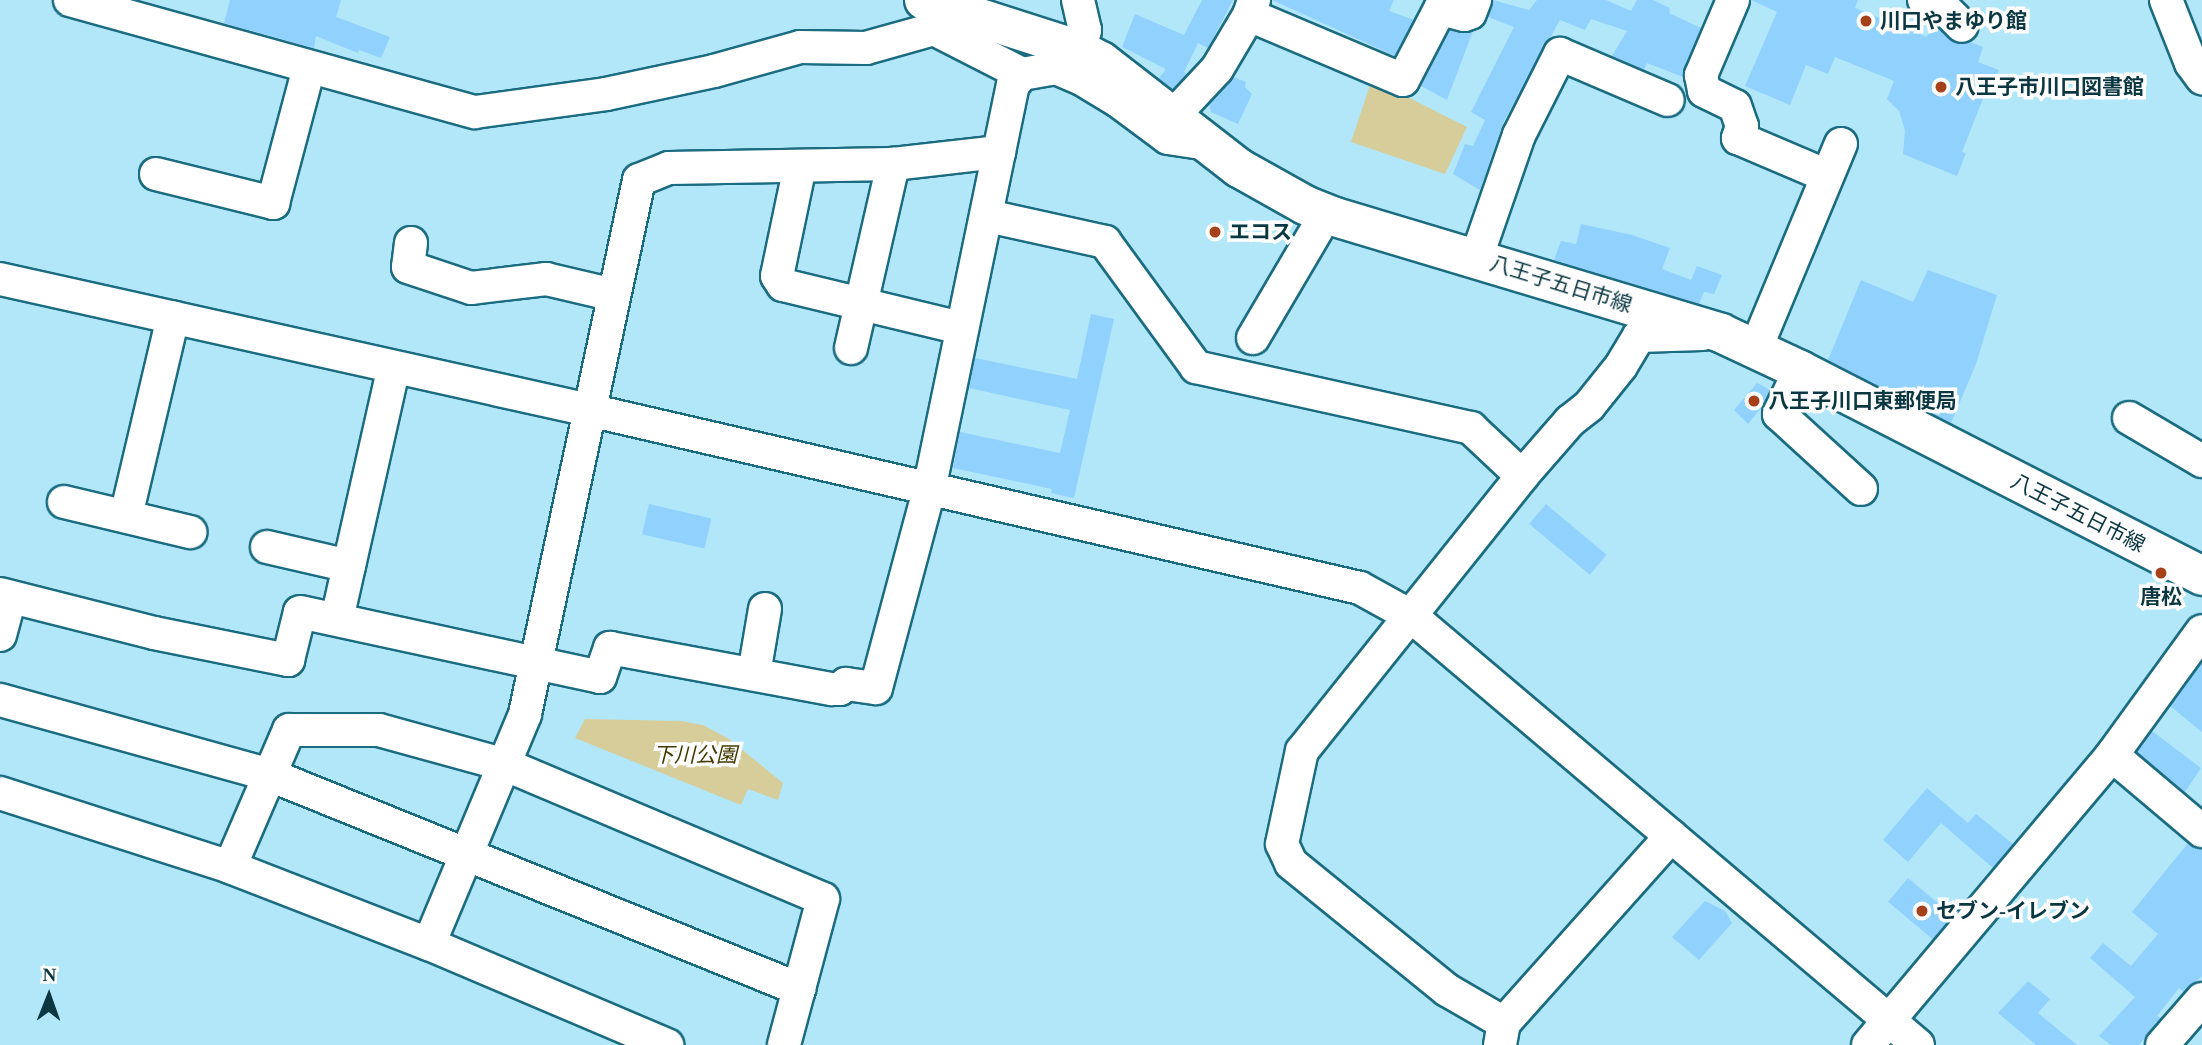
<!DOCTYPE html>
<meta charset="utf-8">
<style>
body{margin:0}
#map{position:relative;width:2202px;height:1045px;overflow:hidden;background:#b1e7f9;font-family:"Times New Roman","Noto Sans JP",serif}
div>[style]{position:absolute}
.green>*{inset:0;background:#d6cd9a}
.building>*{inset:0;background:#90d1fd;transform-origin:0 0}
.roads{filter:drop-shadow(2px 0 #1c6c81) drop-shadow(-2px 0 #1c6c81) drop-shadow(0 2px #1c6c81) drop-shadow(0 -2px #1c6c81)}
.minor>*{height:32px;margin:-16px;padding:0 16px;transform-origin:16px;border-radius:16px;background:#fff}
.major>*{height:38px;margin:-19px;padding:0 19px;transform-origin:19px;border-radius:19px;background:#fff}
.dots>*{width:19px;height:19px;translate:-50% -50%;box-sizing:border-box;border:4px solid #fefefe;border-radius:50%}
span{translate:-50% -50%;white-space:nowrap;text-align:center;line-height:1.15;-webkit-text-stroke:7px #fefefe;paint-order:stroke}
.poi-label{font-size:21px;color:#0a3742;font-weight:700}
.left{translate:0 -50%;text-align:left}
.street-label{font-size:21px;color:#0a3742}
.park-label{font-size:21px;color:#433a00;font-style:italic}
.north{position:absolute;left:14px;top:961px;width:70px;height:70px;-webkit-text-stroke:5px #fefefe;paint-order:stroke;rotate:1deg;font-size:19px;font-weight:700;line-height:28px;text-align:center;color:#0a3742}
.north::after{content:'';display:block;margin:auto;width:24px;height:32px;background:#0a3742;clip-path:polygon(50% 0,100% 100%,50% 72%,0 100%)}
</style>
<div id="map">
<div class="green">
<i style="clip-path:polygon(1372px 79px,1467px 127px,1445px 174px,1351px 142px)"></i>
<i style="clip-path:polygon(585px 719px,681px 721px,703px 725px,729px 739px,783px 783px,778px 800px,748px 789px,741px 805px,575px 738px)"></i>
</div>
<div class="building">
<i style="clip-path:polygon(230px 0,341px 0,336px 17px,390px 37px,381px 58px,359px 50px,358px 53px,316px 36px,314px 48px,224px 23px)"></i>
<i style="clip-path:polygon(1202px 0,1233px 0,1208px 48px,1198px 43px,1184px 72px,1187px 74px,1173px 89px,1159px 78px,1166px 69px,1122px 47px,1135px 14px,1184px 35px)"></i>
<i style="clip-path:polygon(1272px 0,1394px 0,1389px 11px,1414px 20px,1395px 56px)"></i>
<i style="clip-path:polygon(1493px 0,1529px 10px,1537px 0,1606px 0,1631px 11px,1637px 0,1653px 0,1670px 8px,1669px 13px,1701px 28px,1683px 77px,1647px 63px,1644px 70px,1612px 56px,1627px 31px,1591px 19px,1585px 30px,1560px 20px,1503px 123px,1480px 190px,1453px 174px,1465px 144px,1473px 146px,1485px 120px,1471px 112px,1514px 27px,1488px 17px)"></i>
<i style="clip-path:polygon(1751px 0,1858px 0,1855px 8px,1927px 37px,1932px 23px,1957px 43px,1970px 42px,1983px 47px,1978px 62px,1999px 70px,1989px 92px,1986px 91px,1962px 152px,1966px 153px,1957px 176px,1903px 154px,1905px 130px,1899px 111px,1887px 99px,1894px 81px,1835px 57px,1828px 74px,1806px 65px,1790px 105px,1745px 86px,1777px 12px)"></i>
<i style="clip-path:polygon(1450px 30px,1473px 31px,1447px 100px,1421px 86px)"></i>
<i style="clip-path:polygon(1234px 77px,1246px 82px,1245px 87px,1252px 94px,1238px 124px,1211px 112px,1209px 105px)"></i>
<i style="clip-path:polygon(1581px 224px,1632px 235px,1670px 248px,1662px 269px,1691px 280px,1697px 266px,1722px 275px,1714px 294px,1704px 292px,1699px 304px,1554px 260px,1561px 241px,1576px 244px)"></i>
<i style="clip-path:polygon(1928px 270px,1997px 295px,1976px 364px,1951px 423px,1828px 360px,1861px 280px,1913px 302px)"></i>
<i style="clip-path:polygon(1091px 314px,1114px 319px,1074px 498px,1051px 493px,1052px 489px,953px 468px,960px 432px,1060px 453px,1070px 410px,969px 388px,975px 358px,1077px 379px)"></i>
<i style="clip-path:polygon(1757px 383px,1770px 390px,1762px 407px,1748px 424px,1734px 410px)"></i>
<i style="left:649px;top:504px;width:64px;height:31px;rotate:13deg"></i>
<i style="left:1546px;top:504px;width:79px;height:26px;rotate:40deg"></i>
<i style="clip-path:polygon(2202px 662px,2202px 732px,2170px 706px)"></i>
<i style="clip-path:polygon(2152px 731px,2201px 768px,2185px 792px,2137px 752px)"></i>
<i style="clip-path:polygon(1927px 788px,1968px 823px,1976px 814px,2013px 844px,1993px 868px,1941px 823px,1908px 862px,1883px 840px)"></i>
<i style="clip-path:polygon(2188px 843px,2202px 849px,2202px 976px,2184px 992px,2179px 988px,2157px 1016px,2161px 1018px,2139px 1045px,2111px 1045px,2099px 1036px,2135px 997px,2090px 958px,2103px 943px,2131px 966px,2158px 934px,2132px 912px)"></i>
<i style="left:1908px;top:878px;width:59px;height:31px;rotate:40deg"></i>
<i style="clip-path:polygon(1705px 901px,1725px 911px,1732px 923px,1699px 960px,1672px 937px)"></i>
<i style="clip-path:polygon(2028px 981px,2050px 999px,2038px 1013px,2077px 1045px,2036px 1045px,1998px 1013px)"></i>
</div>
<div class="roads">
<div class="minor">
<i style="left:70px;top:0;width:420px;rotate:15.5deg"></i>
<i style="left:475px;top:112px;width:132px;rotate:-7.8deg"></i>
<i style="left:606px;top:94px;width:110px;rotate:-12deg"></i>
<i style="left:714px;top:71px;width:89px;rotate:-15.6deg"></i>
<i style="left:800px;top:47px;width:66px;rotate:0.9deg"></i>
<i style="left:866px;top:48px;width:71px;rotate:-15.6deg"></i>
<i style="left:934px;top:29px;width:26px;rotate:-54deg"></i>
<i style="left:1078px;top:0;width:31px;rotate:77deg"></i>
<i style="left:1085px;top:30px;width:21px;rotate:104deg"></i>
<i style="left:1254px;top:0;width:16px;rotate:108deg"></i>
<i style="left:1249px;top:15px;width:167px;rotate:22.9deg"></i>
<i style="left:1403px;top:80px;width:80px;rotate:-62.5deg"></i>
<i style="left:1440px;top:9px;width:25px;rotate:14deg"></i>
<i style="left:1464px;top:15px;width:6px;rotate:-18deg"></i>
<i style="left:1470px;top:13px;width:14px;rotate:-69deg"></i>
<i style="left:1733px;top:0;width:82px;rotate:113.1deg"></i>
<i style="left:1701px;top:75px;width:16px;rotate:79deg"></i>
<i style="left:1704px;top:91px;width:34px;rotate:26deg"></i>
<i style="left:1735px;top:106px;width:21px;rotate:71deg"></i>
<i style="left:1742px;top:126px;width:13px;rotate:108deg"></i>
<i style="left:1738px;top:138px;width:97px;rotate:23.1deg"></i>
<i style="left:1924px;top:0;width:22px;rotate:22deg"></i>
<i style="left:1944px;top:8px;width:25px;rotate:45deg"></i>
<i style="left:2166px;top:0;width:68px;rotate:68.4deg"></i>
<i style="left:2191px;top:63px;width:19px;rotate:54deg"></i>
<i style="left:934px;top:29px;width:99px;rotate:27.1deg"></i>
<i style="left:1173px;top:116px;width:64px;rotate:-46.9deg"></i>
<i style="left:1217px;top:69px;width:63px;rotate:-59.3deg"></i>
<i style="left:800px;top:166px;width:112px;rotate:101.8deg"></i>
<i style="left:777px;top:276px;width:11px;rotate:56deg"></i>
<i style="left:783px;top:285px;width:183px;rotate:13.6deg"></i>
<i style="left:156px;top:174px;width:121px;rotate:13.9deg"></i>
<i style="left:273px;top:203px;width:140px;rotate:-75.1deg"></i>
<i style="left:988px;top:216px;width:120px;rotate:12.5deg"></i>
<i style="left:1105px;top:242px;width:155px;rotate:53.9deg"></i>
<i style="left:1196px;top:367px;width:282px;rotate:12.5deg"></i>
<i style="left:1471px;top:428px;width:70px;rotate:43.3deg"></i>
<i style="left:411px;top:243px;width:24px;rotate:97deg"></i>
<i style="left:408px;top:267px;width:66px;rotate:18.4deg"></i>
<i style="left:471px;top:288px;width:76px;rotate:-6.8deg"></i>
<i style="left:546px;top:279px;width:70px;rotate:13.2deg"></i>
<i style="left:1476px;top:259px;width:131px;rotate:-70.9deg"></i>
<i style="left:1519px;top:135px;width:91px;rotate:-63.2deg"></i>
<i style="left:1560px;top:54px;width:117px;rotate:23.1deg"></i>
<i style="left:0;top:279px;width:603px;rotate:12.54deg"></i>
<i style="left:589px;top:410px;width:791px;rotate:13deg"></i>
<i style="left:1360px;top:588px;width:58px;rotate:28.8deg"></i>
<i style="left:1411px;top:616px;width:664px;rotate:40.24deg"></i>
<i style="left:1253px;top:338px;width:144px;rotate:-59.5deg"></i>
<i style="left:851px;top:348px;width:189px;rotate:-77.1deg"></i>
<i style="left:1756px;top:348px;width:221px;rotate:-67.4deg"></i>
<i style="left:1800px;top:370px;width:49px;rotate:115.5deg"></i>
<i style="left:1779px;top:414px;width:111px;rotate:42.4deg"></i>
<i style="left:2129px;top:418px;width:85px;rotate:30.5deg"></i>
<i style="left:64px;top:502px;width:130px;rotate:13.4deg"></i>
<i style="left:126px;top:516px;width:204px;rotate:-76.7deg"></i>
<i style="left:267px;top:547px;width:84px;rotate:13deg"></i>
<i style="left:0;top:594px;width:159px;rotate:14.2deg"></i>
<i style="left:154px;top:633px;width:137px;rotate:11.4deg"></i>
<i style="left:288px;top:660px;width:49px;rotate:-76deg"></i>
<i style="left:300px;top:612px;width:307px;rotate:12.2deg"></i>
<i style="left:600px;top:677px;width:31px;rotate:-71deg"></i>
<i style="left:610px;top:648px;width:226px;rotate:10.5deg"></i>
<i style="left:832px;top:689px;width:8px"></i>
<i style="left:840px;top:689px;width:8px;rotate:-40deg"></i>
<i style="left:846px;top:684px;width:30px;rotate:8deg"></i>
<i style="left:876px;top:688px;width:205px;rotate:-75deg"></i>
<i style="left:929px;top:490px;width:414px;rotate:-78.3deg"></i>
<i style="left:1013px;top:85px;width:14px;rotate:-51deg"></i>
<i style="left:1022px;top:74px;width:35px;rotate:-10deg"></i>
<i style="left:1056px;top:68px;width:28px;rotate:23deg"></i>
<i style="left:1082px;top:79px;width:42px;rotate:31.4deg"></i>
<i style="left:1118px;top:101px;width:62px;rotate:36.5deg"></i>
<i style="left:1168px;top:138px;width:40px;rotate:8.5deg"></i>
<i style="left:337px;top:619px;width:258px;rotate:-77.3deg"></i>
<i style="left:0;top:635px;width:38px;rotate:-75deg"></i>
<i style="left:754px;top:674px;width:66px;rotate:-80.4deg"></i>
<i style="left:0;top:700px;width:280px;rotate:15.5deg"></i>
<i style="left:270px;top:775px;width:571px;rotate:22.03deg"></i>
<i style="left:2112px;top:755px;width:118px;rotate:40.2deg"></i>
<i style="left:0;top:793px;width:242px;rotate:17.8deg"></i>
<i style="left:230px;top:867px;width:213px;rotate:21.2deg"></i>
<i style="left:429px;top:944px;width:259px;rotate:23deg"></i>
<i style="left:230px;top:867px;width:149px;rotate:-66.7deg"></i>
<i style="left:289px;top:730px;width:90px"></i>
<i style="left:379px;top:730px;width:132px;rotate:15.4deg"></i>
<i style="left:506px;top:765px;width:344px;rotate:22.9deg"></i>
<i style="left:823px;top:899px;width:151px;rotate:105deg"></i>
<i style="left:429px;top:944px;width:249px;rotate:-67.3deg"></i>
<i style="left:525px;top:714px;width:546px;rotate:-77.95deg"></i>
<i style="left:639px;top:180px;width:32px;rotate:-22deg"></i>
<i style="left:669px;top:168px;width:224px;rotate:-1deg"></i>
<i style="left:893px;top:164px;width:107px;rotate:-6.5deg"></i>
<i style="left:1504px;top:1023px;width:66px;rotate:-149.9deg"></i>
<i style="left:1447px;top:990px;width:201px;rotate:-140.9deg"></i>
<i style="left:1291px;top:863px;width:21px;rotate:-115deg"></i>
<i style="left:1282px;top:844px;width:95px;rotate:-77.9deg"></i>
<i style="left:1302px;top:751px;width:352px;rotate:-51.3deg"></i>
<i style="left:1522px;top:476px;width:73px;rotate:-48.9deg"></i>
<i style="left:1570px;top:421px;width:24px;rotate:-38deg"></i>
<i style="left:1589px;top:406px;width:51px;rotate:-51.3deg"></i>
<i style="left:1621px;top:366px;width:35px;rotate:-59deg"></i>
<i style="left:1639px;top:336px;width:63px;rotate:-1.8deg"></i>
<i style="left:1500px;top:1045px;width:22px;rotate:-80deg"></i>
<i style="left:1504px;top:1023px;width:251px;rotate:-48.2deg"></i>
<i style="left:1868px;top:1045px;width:379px;rotate:-49.9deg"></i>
<i style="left:2112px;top:755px;width:153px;rotate:-54deg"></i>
<i style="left:2162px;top:1045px;width:61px;rotate:-49deg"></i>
</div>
<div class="major">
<i style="left:924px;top:0;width:164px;rotate:17.8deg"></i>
<i style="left:1080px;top:50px;width:24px;rotate:28deg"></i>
<i style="left:1101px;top:61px;width:175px;rotate:37.8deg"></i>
<i style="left:1239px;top:168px;width:76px;rotate:29.3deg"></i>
<i style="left:1305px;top:205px;width:32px;rotate:22deg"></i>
<i style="left:1335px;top:217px;width:403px;rotate:16.7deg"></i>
<i style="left:1721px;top:333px;width:87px;rotate:25.1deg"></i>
<i style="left:1800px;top:370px;width:452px;rotate:27.1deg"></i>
</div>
</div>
<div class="dots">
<i style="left:1866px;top:21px;background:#a64018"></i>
<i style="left:1941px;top:87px;background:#a64018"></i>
<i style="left:1215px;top:232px;background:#a64018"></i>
<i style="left:1754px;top:401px;background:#a64018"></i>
<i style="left:2161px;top:573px;background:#a64018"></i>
<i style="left:1922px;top:911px;background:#a64018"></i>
</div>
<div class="poi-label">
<span class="left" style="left:1880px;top:21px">川口やまゆり館</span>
<span class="left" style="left:1955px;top:87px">八王子市川口図書館</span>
<span class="left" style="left:1229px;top:232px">エコス</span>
<span class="left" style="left:1768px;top:401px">八王子川口東郵便局</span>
<span style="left:2161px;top:597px">唐松</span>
<span class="left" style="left:1936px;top:911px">セブン-イレブン</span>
</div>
<div class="street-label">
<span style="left:1561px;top:284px;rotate:17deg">八王子五日市線</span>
<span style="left:2078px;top:513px;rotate:27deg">八王子五日市線</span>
</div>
<div class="park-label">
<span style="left:695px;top:755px">下川公園</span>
</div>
<div class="north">N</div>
</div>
